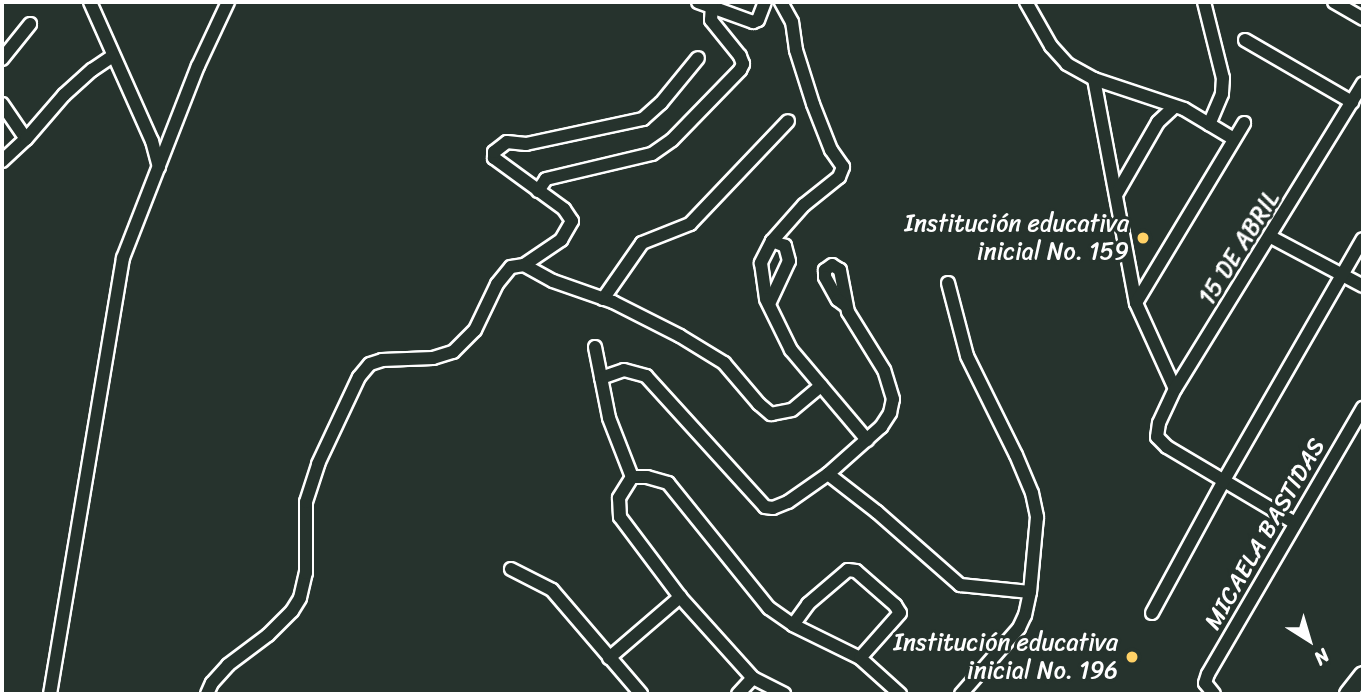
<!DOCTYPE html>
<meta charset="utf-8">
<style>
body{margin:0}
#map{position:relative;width:1365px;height:696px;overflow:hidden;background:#26332d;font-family:Sriracha,sans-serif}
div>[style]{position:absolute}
.roads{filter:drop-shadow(2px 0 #fff) drop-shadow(-2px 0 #fff) drop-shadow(0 2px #fff) drop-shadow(0 -2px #fff)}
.minor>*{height:12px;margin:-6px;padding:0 6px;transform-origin:6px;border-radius:6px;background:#26332d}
.tertiary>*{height:16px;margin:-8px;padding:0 8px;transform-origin:8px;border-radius:8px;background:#26332d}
.dots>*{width:19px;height:19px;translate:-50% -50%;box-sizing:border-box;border:4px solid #26332d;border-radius:50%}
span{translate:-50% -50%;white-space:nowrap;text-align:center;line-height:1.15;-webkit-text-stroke:6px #26332d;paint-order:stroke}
.poi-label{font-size:24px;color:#fff}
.right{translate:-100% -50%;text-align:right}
.street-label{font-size:24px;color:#fff}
.frame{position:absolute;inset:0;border:4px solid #fff;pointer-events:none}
.north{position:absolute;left:1274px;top:605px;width:70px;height:70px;-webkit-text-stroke:5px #26332d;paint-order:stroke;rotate:143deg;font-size:19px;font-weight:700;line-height:28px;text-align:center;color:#fff}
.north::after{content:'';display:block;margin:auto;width:24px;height:32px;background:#fff;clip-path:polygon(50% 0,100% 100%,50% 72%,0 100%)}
</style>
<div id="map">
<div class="roads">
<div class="minor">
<i style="left:90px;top:2px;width:152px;rotate:66deg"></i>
<i style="left:152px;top:141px;width:27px;rotate:75deg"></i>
<i style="left:698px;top:2px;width:59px;rotate:20deg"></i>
<i style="left:753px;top:22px;width:5px;rotate:-22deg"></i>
<i style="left:758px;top:20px;width:19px;rotate:-69deg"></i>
<i style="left:1026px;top:2px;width:51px;rotate:60.4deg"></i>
<i style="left:1051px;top:46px;width:24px;rotate:48deg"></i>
<i style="left:1067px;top:64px;width:31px;rotate:29deg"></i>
<i style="left:1094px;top:79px;width:95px;rotate:18.4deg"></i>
<i style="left:1184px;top:109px;width:58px;rotate:31deg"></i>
<i style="left:1204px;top:2px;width:78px;rotate:76deg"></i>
<i style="left:1223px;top:78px;width:16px;rotate:94deg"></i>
<i style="left:1222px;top:94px;width:33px;rotate:113deg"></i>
<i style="left:1334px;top:2px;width:34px;rotate:30deg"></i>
<i style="left:1245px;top:40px;width:124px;rotate:30.1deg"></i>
<i style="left:2px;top:59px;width:45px;rotate:-51.3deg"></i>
<i style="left:1094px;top:79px;width:228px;rotate:79.4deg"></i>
<i style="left:1136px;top:303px;width:94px;rotate:65.6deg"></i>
<i style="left:2px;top:104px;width:42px;rotate:55.6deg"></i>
<i style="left:2px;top:161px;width:33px;rotate:-43deg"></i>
<i style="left:26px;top:139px;width:58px;rotate:-49.2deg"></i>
<i style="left:64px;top:95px;width:38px;rotate:-42deg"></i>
<i style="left:92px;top:70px;width:25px;rotate:-34deg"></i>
<i style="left:538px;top:191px;width:14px;rotate:-56deg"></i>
<i style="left:546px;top:179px;width:109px;rotate:-13.3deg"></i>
<i style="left:652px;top:154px;width:24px;rotate:-35deg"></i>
<i style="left:672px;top:140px;width:98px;rotate:-45.8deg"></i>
<i style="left:740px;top:70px;width:7px;rotate:-63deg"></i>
<i style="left:743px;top:64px;width:9px;rotate:-111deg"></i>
<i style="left:740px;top:56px;width:46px;rotate:-128.9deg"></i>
<i style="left:711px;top:20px;width:13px;rotate:-86deg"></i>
<i style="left:1116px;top:195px;width:84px;rotate:-60.1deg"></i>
<i style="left:1158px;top:122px;width:22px;rotate:-43deg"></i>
<i style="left:1271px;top:237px;width:104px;rotate:28deg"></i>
<i style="left:772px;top:241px;width:48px;rotate:-48.4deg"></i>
<i style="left:804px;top:205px;width:45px;rotate:-38.7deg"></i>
<i style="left:839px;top:177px;width:11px;rotate:-68deg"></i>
<i style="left:843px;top:167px;width:21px;rotate:-125deg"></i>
<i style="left:831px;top:150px;width:49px;rotate:-111.4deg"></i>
<i style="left:813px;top:104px;width:57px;rotate:-107.5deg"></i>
<i style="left:796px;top:50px;width:28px;rotate:-98deg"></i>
<i style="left:792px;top:22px;width:23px;rotate:-119deg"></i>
<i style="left:524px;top:265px;width:45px;rotate:-34deg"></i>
<i style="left:561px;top:240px;width:22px;rotate:-60deg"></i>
<i style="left:572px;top:221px;width:14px;rotate:-124deg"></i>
<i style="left:564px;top:209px;width:87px;rotate:-143.9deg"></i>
<i style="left:494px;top:158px;width:6px;rotate:-90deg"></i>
<i style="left:494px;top:152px;width:16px;rotate:-38deg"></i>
<i style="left:507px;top:142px;width:19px;rotate:6deg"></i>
<i style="left:526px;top:144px;width:120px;rotate:-12.1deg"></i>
<i style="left:643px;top:119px;width:24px;rotate:-42deg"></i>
<i style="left:661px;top:103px;width:58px;rotate:-50.6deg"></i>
<i style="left:948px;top:283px;width:75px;rotate:75.4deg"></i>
<i style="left:967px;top:356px;width:110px;rotate:63.7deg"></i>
<i style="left:1016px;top:455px;width:41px;rotate:67.2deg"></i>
<i style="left:1032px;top:493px;width:25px;rotate:78deg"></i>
<i style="left:1037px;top:517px;width:75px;rotate:95.3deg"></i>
<i style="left:1030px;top:592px;width:24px;rotate:102deg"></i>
<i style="left:1025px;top:615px;width:14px;rotate:115deg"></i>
<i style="left:1019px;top:628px;width:88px;rotate:131.3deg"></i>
<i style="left:603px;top:299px;width:68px;rotate:-55.1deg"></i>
<i style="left:642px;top:243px;width:52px;rotate:-21.6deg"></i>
<i style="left:690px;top:224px;width:142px;rotate:-46.4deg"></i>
<i style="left:1136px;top:303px;width:210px;rotate:-59deg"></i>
<i style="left:769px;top:304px;width:47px;rotate:-65.1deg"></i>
<i style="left:789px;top:261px;width:16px;rotate:-105deg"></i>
<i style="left:785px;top:246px;width:14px;rotate:-159deg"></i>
<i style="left:772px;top:241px;width:25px;rotate:117deg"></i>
<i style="left:761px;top:263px;width:36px;rotate:82deg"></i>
<i style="left:766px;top:299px;width:57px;rotate:63.9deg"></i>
<i style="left:791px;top:350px;width:118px;rotate:49.8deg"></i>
<i style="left:595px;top:347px;width:72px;rotate:78.8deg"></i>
<i style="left:609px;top:418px;width:63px;rotate:68.7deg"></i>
<i style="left:632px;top:477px;width:25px;rotate:122deg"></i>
<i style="left:619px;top:498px;width:19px;rotate:87deg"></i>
<i style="left:620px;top:517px;width:100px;rotate:53.1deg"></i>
<i style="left:680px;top:597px;width:109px;rotate:48deg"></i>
<i style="left:753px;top:678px;width:35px;rotate:27deg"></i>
<i style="left:601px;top:378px;width:24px;rotate:-19deg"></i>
<i style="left:624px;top:370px;width:23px;rotate:15deg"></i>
<i style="left:646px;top:376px;width:177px;rotate:47.7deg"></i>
<i style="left:765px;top:507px;width:8px;rotate:7deg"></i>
<i style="left:773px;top:508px;width:16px;rotate:-22deg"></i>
<i style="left:788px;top:502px;width:49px;rotate:-35deg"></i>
<i style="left:828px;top:474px;width:62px;rotate:37.8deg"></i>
<i style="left:877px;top:512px;width:111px;rotate:41.3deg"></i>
<i style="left:960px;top:585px;width:70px;rotate:5.7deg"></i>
<i style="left:828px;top:474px;width:71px;rotate:-41.6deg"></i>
<i style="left:881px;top:427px;width:17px;rotate:-57deg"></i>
<i style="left:890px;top:413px;width:14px;rotate:-78deg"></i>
<i style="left:893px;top:399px;width:30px;rotate:-107deg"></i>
<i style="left:884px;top:370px;width:68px;rotate:-121.8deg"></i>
<i style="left:848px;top:312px;width:43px;rotate:-100.8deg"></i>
<i style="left:840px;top:270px;width:9px;rotate:-148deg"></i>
<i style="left:832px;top:265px;width:9px;rotate:144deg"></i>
<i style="left:825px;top:270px;width:7px;rotate:90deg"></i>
<i style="left:825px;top:277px;width:26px;rotate:61deg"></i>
<i style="left:838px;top:300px;width:9px;rotate:36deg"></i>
<i style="left:632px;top:477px;width:15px"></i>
<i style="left:647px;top:477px;width:22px;rotate:16deg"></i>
<i style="left:668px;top:483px;width:161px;rotate:51.1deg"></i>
<i style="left:769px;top:608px;width:29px;rotate:35deg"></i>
<i style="left:793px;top:625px;width:75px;rotate:26.2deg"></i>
<i style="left:860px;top:658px;width:54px;rotate:42deg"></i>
<i style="left:1295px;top:523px;width:149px;rotate:-149.3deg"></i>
<i style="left:1167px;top:447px;width:14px;rotate:-135deg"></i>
<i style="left:1157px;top:437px;width:14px;rotate:-82deg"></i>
<i style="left:1159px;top:423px;width:38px;rotate:-65deg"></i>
<i style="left:1175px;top:389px;width:359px;rotate:-58.4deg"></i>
<i style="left:511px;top:569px;width:46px;rotate:27.1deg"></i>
<i style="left:552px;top:590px;width:137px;rotate:49.4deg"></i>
<i style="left:1152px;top:613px;width:149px;rotate:-61.5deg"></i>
<i style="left:1223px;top:482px;width:280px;rotate:-60.1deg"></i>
<i style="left:793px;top:625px;width:26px;rotate:-54deg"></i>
<i style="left:808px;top:604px;width:52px;rotate:-40.4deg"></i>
<i style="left:848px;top:570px;width:8px;rotate:7deg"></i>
<i style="left:856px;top:571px;width:52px;rotate:41.1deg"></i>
<i style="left:895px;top:605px;width:9px;rotate:58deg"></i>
<i style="left:900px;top:613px;width:60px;rotate:131.6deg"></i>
<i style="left:609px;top:658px;width:94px;rotate:-40.7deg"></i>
<i style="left:50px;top:694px;width:442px;rotate:-80.5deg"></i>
<i style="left:123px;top:258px;width:206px;rotate:-68.7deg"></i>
<i style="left:198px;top:66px;width:71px;rotate:-64.9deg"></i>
<i style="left:207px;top:694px;width:12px;rotate:-66deg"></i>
<i style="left:212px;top:683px;width:24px;rotate:-48deg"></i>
<i style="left:228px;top:665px;width:50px;rotate:-36.9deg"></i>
<i style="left:268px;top:635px;width:34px;rotate:-45deg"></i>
<i style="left:292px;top:611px;width:15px;rotate:-58deg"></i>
<i style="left:300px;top:598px;width:26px;rotate:-77deg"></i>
<i style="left:306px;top:573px;width:71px;rotate:-90deg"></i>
<i style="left:306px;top:502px;width:40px;rotate:-72deg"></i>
<i style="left:318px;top:464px;width:96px;rotate:-64.8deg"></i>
<i style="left:359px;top:377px;width:17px;rotate:-50deg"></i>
<i style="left:370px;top:364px;width:13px;rotate:-18deg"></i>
<i style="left:382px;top:360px;width:51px;rotate:-2.2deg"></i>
<i style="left:433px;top:358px;width:21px;rotate:-17deg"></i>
<i style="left:453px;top:352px;width:31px;rotate:-45deg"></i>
<i style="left:475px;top:330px;width:51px;rotate:-64.4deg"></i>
<i style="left:497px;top:284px;width:22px;rotate:-51deg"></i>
<i style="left:511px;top:267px;width:13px;rotate:-9deg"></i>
<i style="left:524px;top:265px;width:33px;rotate:29deg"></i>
<i style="left:553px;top:281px;width:64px;rotate:19.3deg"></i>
<i style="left:613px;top:302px;width:75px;rotate:26.9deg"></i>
<i style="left:680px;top:336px;width:52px;rotate:31.5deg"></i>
<i style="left:724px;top:363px;width:54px;rotate:49.5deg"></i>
<i style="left:759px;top:404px;width:16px;rotate:40deg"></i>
<i style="left:771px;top:414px;width:21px;rotate:-11deg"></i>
<i style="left:792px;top:410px;width:38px;rotate:-40deg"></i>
<i style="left:738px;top:694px;width:22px;rotate:-47deg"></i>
<i style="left:1214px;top:694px;width:14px;rotate:-129deg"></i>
<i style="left:1205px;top:683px;width:9px;rotate:-72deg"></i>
<i style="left:1208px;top:674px;width:308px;rotate:-59.8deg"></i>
</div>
<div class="tertiary">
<i style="left:1348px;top:694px;width:24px;rotate:-52deg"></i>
</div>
</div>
<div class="dots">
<i style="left:1143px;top:238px;background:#ffd166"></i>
<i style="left:1132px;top:657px;background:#ffd166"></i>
</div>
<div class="poi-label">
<span class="right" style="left:1129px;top:238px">Institución educativa<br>inicial No. 159</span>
<span class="right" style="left:1118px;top:657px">Institución educativa<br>inicial No. 196</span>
</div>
<div class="street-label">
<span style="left:1239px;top:248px;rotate:-58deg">15 DE ABRIL</span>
<span style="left:1265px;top:534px;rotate:-60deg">MICAELA BASTIDAS</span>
</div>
<div class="frame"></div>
<div class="north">N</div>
</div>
